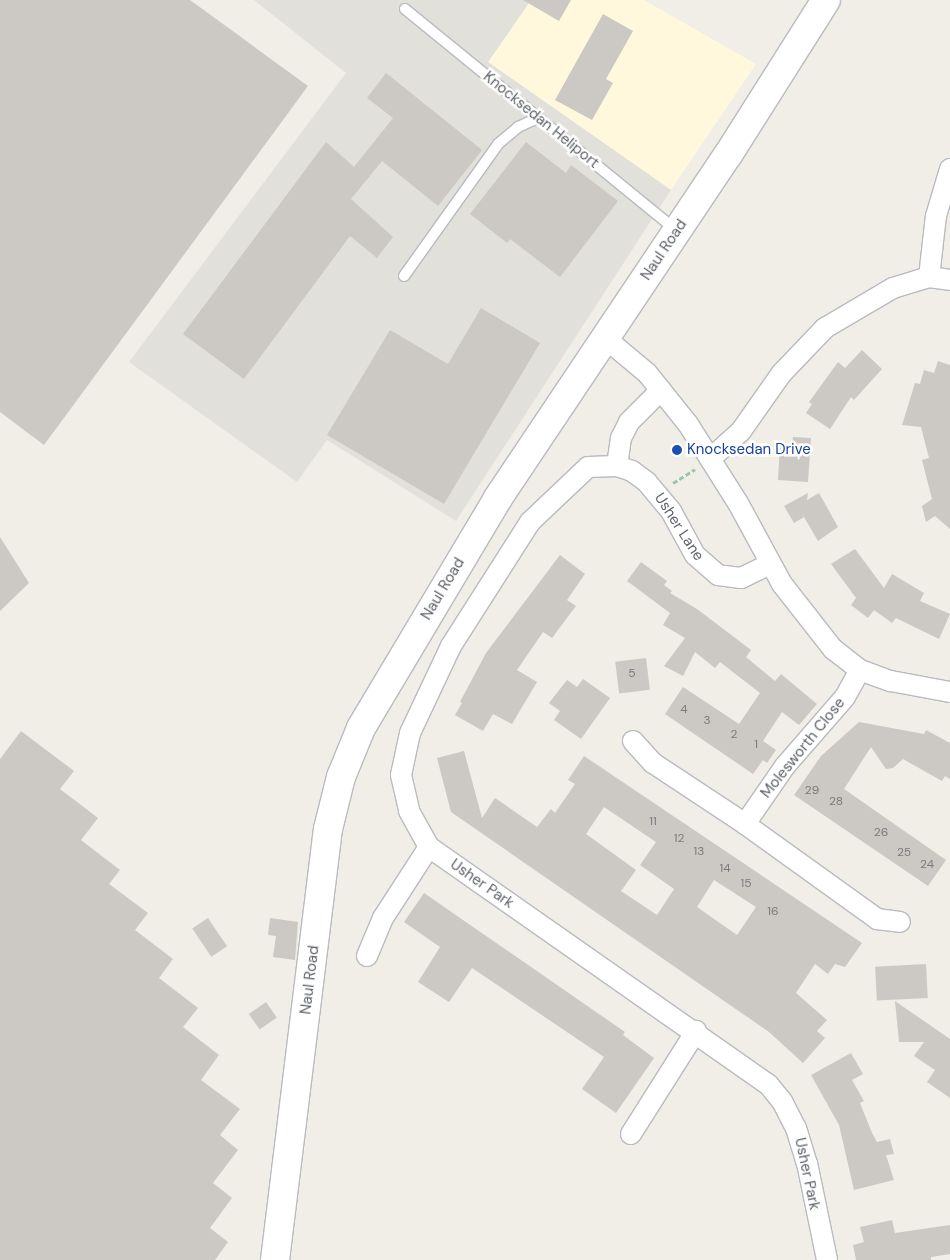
<!DOCTYPE html>
<style>
body{margin:0}
#map{position:relative;width:950px;height:1260px;overflow:hidden;background:#f0eee6;font-family:"DM Sans",sans-serif}
div>[style]{position:absolute}
.commercial>*{inset:0;background:#fff8dc}
.industrial>*{inset:0;background:#e1e0da}
.building>*{inset:0;background:#ccc8c3;transform-origin:0 0}
.path>*{height:3px;margin-top:-1.5px;transform-origin:0;background:repeating-linear-gradient(90deg,#98c8a8 0 5px,transparent 0 7.5px)}
.roads{filter:drop-shadow(1px 0 #b8bbc0) drop-shadow(-1px 0 #b8bbc0) drop-shadow(0 1px #b8bbc0) drop-shadow(0 -1px #b8bbc0)}
.lane>*{height:10px;margin:-5px;padding:0 5px;transform-origin:5px;border-radius:5px;background:#fff}
.street>*{height:20px;margin:-10px;padding:0 10px;transform-origin:10px;border-radius:10px;background:#fff}
.secondary>*{height:28px;margin:-14px;padding:0 14px;transform-origin:14px;border-radius:14px;background:#fff}
.dots>*{width:14px;height:14px;translate:-50% -50%;box-sizing:border-box;border:2px solid #fff;border-radius:50%}
span{translate:-50% -50%;white-space:nowrap;text-align:center;line-height:1.15;-webkit-text-stroke:5px #fff;paint-order:stroke}
.number-label{font-size:12px;color:#797b7e}
.number-label span{-webkit-text-stroke-width:0}
.street-label{font-size:15px;color:#5d6167}
.transit-label{font-size:15px;color:#164399}
.left{translate:0 -50%;text-align:left}
</style>
<div id="map">
<div class="commercial">
<i style="clip-path:polygon(531px 0,644px 0,756px 64px,671px 190px,488px 62px)"></i>
</div>
<div class="industrial">
<i style="clip-path:polygon(254px 0,531px 0,488px 62px,671px 190px,456px 521px,327px 440px,297px 482px,129px 362px,346px 73px)"></i>
</div>
<div class="building">
<i style="clip-path:polygon(0 0,190px 0,308px 86px,44px 445px,0 412px)"></i>
<i style="clip-path:polygon(523px 0,571px 0,559px 21px)"></i>
<i style="clip-path:polygon(603px 14px,633px 31px,606px 79px,613px 83px,592px 120px,555px 100px)"></i>
<i style="clip-path:polygon(386px 73px,482px 150px,438px 206px,382px 161px,351px 199px,393px 237px,377px 258px,350px 236px,244px 379px,183px 334px,326px 142px,354px 167px,393px 118px,367px 98px)"></i>
<i style="clip-path:polygon(526px 142px,566px 173px,571px 165px,618px 201px,560px 277px,510px 239px,507px 243px,470px 214px)"></i>
<i style="clip-path:polygon(481px 308px,540px 343px,444px 504px,327px 435px,390px 330px,448px 364px)"></i>
<i style="clip-path:polygon(862px 350px,882px 369px,854px 400px,851px 397px,830px 429px,806px 413px,812px 404px,809px 402px,838px 362px,845px 368px)"></i>
<i style="clip-path:polygon(938px 361px,950px 365px,950px 529px,935px 516px,926px 522px,922px 506px,932px 499px,922px 460px,929px 458px,921px 427px,902px 425px,915px 383px,920px 384px,924px 370px,934px 373px)"></i>
<i style="clip-path:polygon(793px 437px,811px 438px,808px 482px,778px 480px,780px 446px,792px 446px)"></i>
<i style="clip-path:polygon(808px 493px,807px 500px,819px 493px,838px 527px,818px 541px,804px 517px,794px 523px,784px 506px)"></i>
<i style="clip-path:polygon(0 537px,29px 583px,0 611px)"></i>
<i style="clip-path:polygon(855px 549px,884px 588px,892px 574px,924px 593px,920px 601px,950px 614px,939px 639px,896px 618px,892px 623px,874px 610px,868px 618px,851px 605px,856px 598px,831px 564px)"></i>
<i style="clip-path:polygon(560px 555px,585px 574px,567px 600px,576px 606px,552px 638px,543px 632px,517px 670px,537px 682px,512px 724px,493px 714px,483px 731px,455px 715px,462px 703px,460px 702px,486px 653px)"></i>
<i style="clip-path:polygon(641px 562px,667px 581px,664px 585px,672px 591px,670px 593px,697px 609px,751px 650px,746px 657px,775px 681px,781px 674px,817px 704px,799px 725px,782px 712px,763px 741px,776px 750px,767px 763px,763px 760px,753px 774px,665px 714px,683px 687px,739px 724px,760px 693px,720px 662px,715px 668px,695px 652px,683px 676px,664px 666px,685px 638px,663px 625px,670px 613px,627px 581px)"></i>
<i style="left:646px;top:658px;width:32px;height:31px;rotate:83deg"></i>
<i style="clip-path:polygon(583px 679px,610px 698px,581px 739px,554px 720px,560px 711px,549px 703px,567px 680px,577px 687px)"></i>
<i style="clip-path:polygon(859px 722px,924px 734px,926px 730px,950px 743px,950px 779px,945px 776px,942px 781px,903px 759px,893px 768px,886px 769px,871px 747px,844px 789px,946px 860px,928px 886px,794px 795px,821px 756px)"></i>
<i style="clip-path:polygon(21px 731px,74px 771px,60px 789px,98px 818px,81px 840px,120px 870px,109px 884px,148px 913px,135px 930px,173px 959px,159px 978px,198px 1008px,183px 1027px,219px 1055px,201px 1080px,240px 1109px,220px 1135px,238px 1150px,213px 1183px,232px 1198px,210px 1228px,228px 1242px,215px 1260px,0 1260px,0 759px)"></i>
<i style="clip-path:polygon(evenodd,464px 751px,482px 818px,495px 798px,537px 827px,551px 809px,555px 813px,575px 784px,568px 780px,584px 756px,862px 943px,845px 967px,835px 964px,828px 974px,815px 964px,796px 993px,827px 1020px,817px 1031px,825px 1038px,803px 1063px,769px 1032px,451px 812px,437px 758px,464px 751px,604px 807px,656px 842px,640px 865px,674px 889px,657px 915px,621px 891px,636px 870px,586px 834px,604px 807px,464px 751px,714px 880px,756px 907px,737px 935px,697px 907px,714px 880px)"></i>
<i style="clip-path:polygon(424px 893px,625px 1032px,623px 1035px,654px 1058px,616px 1113px,582px 1089px,604px 1057px,472px 968px,449px 1002px,418px 982px,440px 947px,404px 922px)"></i>
<i style="left:208px;top:918px;width:34px;height:19px;rotate:56deg"></i>
<i style="clip-path:polygon(270px 918px,298px 922px,295px 960px,273px 957px,276px 936px,268px 935px)"></i>
<i style="left:926px;top:964px;width:34px;height:51px;rotate:87deg"></i>
<i style="clip-path:polygon(895px 1001px,950px 1039px,950px 1098px,927px 1082px,935px 1070px,914px 1056px,924px 1042px,899px 1042px)"></i>
<i style="left:266px;top:1002px;width:19px;height:21px;rotate:55deg"></i>
<i style="clip-path:polygon(851px 1053px,863px 1074px,852px 1080px,864px 1101px,860px 1103px,872px 1133px,877px 1142px,890px 1139px,894px 1154px,886px 1155px,894px 1180px,854px 1190px,839px 1125px,811px 1075px)"></i>
<i style="clip-path:polygon(892px 1220px,895px 1233px,950px 1225px,950px 1254px,931px 1257px,931px 1260px,856px 1260px,853px 1245px,864px 1242px,860px 1227px)"></i>
</div>
<div class="path">
<i style="left:673px;top:483px;width:26px;rotate:-32deg"></i>
</div>
<div class="roads">
<div class="lane">
<i style="left:405px;top:9px;width:350px;rotate:39.2deg"></i>
<i style="left:404px;top:276px;width:162px;rotate:-54.5deg"></i>
<i style="left:498px;top:144px;width:26px;rotate:-40deg"></i>
<i style="left:518px;top:127px;width:22px;rotate:-24deg"></i>
</div>
<div class="street">
<i style="left:929px;top:277px;width:61px;rotate:-83.5deg"></i>
<i style="left:936px;top:216px;width:49px;rotate:-73.4deg"></i>
<i style="left:605px;top:338px;width:55px;rotate:39.8deg"></i>
<i style="left:647px;top:373px;width:65px;rotate:51.2deg"></i>
<i style="left:688px;top:424px;width:93px;rotate:57.7deg"></i>
<i style="left:738px;top:503px;width:92px;rotate:61.5deg"></i>
<i style="left:782px;top:584px;width:83px;rotate:51.9deg"></i>
<i style="left:833px;top:649px;width:34px;rotate:38deg"></i>
<i style="left:860px;top:670px;width:33px;rotate:20deg"></i>
<i style="left:891px;top:681px;width:60px;rotate:10.6deg"></i>
<i style="left:710px;top:459px;width:42px;rotate:-42.1deg"></i>
<i style="left:741px;top:431px;width:70px;rotate:-54.9deg"></i>
<i style="left:781px;top:374px;width:64px;rotate:-46.3deg"></i>
<i style="left:825px;top:328px;width:79px;rotate:-30.5deg"></i>
<i style="left:893px;top:288px;width:38px;rotate:-17deg"></i>
<i style="left:929px;top:277px;width:21px;rotate:8deg"></i>
<i style="left:617px;top:466px;width:28px;rotate:-82deg"></i>
<i style="left:621px;top:438px;width:18px;rotate:-63deg"></i>
<i style="left:629px;top:422px;width:45px;rotate:-45deg"></i>
<i style="left:770px;top:564px;width:32px;rotate:154deg"></i>
<i style="left:741px;top:578px;width:23px;rotate:-173deg"></i>
<i style="left:718px;top:575px;width:30px;rotate:-139deg"></i>
<i style="left:695px;top:555px;width:50px;rotate:-118.6deg"></i>
<i style="left:671px;top:511px;width:38px;rotate:-130deg"></i>
<i style="left:647px;top:482px;width:19px;rotate:-144deg"></i>
<i style="left:632px;top:471px;width:16px;rotate:-162deg"></i>
<i style="left:617px;top:466px;width:29px;rotate:178deg"></i>
<i style="left:588px;top:467px;width:80px;rotate:136.5deg"></i>
<i style="left:530px;top:522px;width:147px;rotate:122.5deg"></i>
<i style="left:451px;top:646px;width:96px;rotate:115.2deg"></i>
<i style="left:410px;top:733px;width:43px;rotate:102.1deg"></i>
<i style="left:401px;top:775px;width:37px;rotate:77deg"></i>
<i style="left:409px;top:811px;width:41px;rotate:60.9deg"></i>
<i style="left:429px;top:847px;width:414px;rotate:35deg"></i>
<i style="left:768px;top:1084px;width:22px;rotate:51deg"></i>
<i style="left:782px;top:1101px;width:30px;rotate:63deg"></i>
<i style="left:796px;top:1128px;width:37px;rotate:73deg"></i>
<i style="left:807px;top:1163px;width:99px;rotate:78.3deg"></i>
<i style="left:633px;top:741px;width:30px;rotate:48deg"></i>
<i style="left:653px;top:763px;width:110px;rotate:33.5deg"></i>
<i style="left:745px;top:824px;width:163px;rotate:35.7deg"></i>
<i style="left:877px;top:919px;width:23px;rotate:7deg"></i>
<i style="left:745px;top:824px;width:70px;rotate:-55.4deg"></i>
<i style="left:785px;top:766px;width:91px;rotate:-49deg"></i>
<i style="left:845px;top:697px;width:31px;rotate:-61deg"></i>
<i style="left:367px;top:956px;width:41px;rotate:-67.2deg"></i>
<i style="left:383px;top:918px;width:85px;rotate:-57.1deg"></i>
<i style="left:631px;top:1134px;width:122px;rotate:-57.7deg"></i>
</div>
<div class="secondary">
<i style="left:275px;top:1260px;width:434px;rotate:-83deg"></i>
<i style="left:328px;top:829px;width:54px;rotate:-76deg"></i>
<i style="left:341px;top:777px;width:53px;rotate:-67.8deg"></i>
<i style="left:361px;top:728px;width:268px;rotate:-59.2deg"></i>
<i style="left:498px;top:498px;width:413px;rotate:-56.2deg"></i>
<i style="left:728px;top:155px;width:183px;rotate:-57.7deg"></i>
</div>
</div>
<div class="dots">
<i style="left:677px;top:450px;background:#1a4fb4"></i>
</div>
<div class="number-label">
<span style="left:632px;top:674px">5</span>
<span style="left:684px;top:710px">4</span>
<span style="left:707px;top:721px">3</span>
<span style="left:734px;top:735px">2</span>
<span style="left:756px;top:745px">1</span>
<span style="left:812px;top:791px">29</span>
<span style="left:836px;top:802px">28</span>
<span style="left:653px;top:822px">11</span>
<span style="left:881px;top:833px">26</span>
<span style="left:679px;top:839px">12</span>
<span style="left:699px;top:852px">13</span>
<span style="left:904px;top:853px">25</span>
<span style="left:927px;top:865px">24</span>
<span style="left:725px;top:869px">14</span>
<span style="left:746px;top:884px">15</span>
<span style="left:773px;top:912px">16</span>
</div>
<div class="street-label">
<span style="left:541px;top:120px;rotate:39deg">Knocksedan Heliport</span>
<span style="left:664px;top:250px;rotate:-56deg">Naul Road</span>
<span style="left:679px;top:527px;rotate:57deg">Usher Lane</span>
<span style="left:443px;top:589px;rotate:-59deg">Naul Road</span>
<span style="left:803px;top:748px;rotate:-51deg">Molesworth Close</span>
<span style="left:482px;top:884px;rotate:35deg">Usher Park</span>
<span style="left:310px;top:980px;rotate:-83deg">Naul Road</span>
<span style="left:807px;top:1174px;rotate:78deg">Usher Park</span>
</div>
<div class="transit-label">
<span class="left" style="left:687px;top:450px">Knocksedan Drive</span>
</div>
</div>
